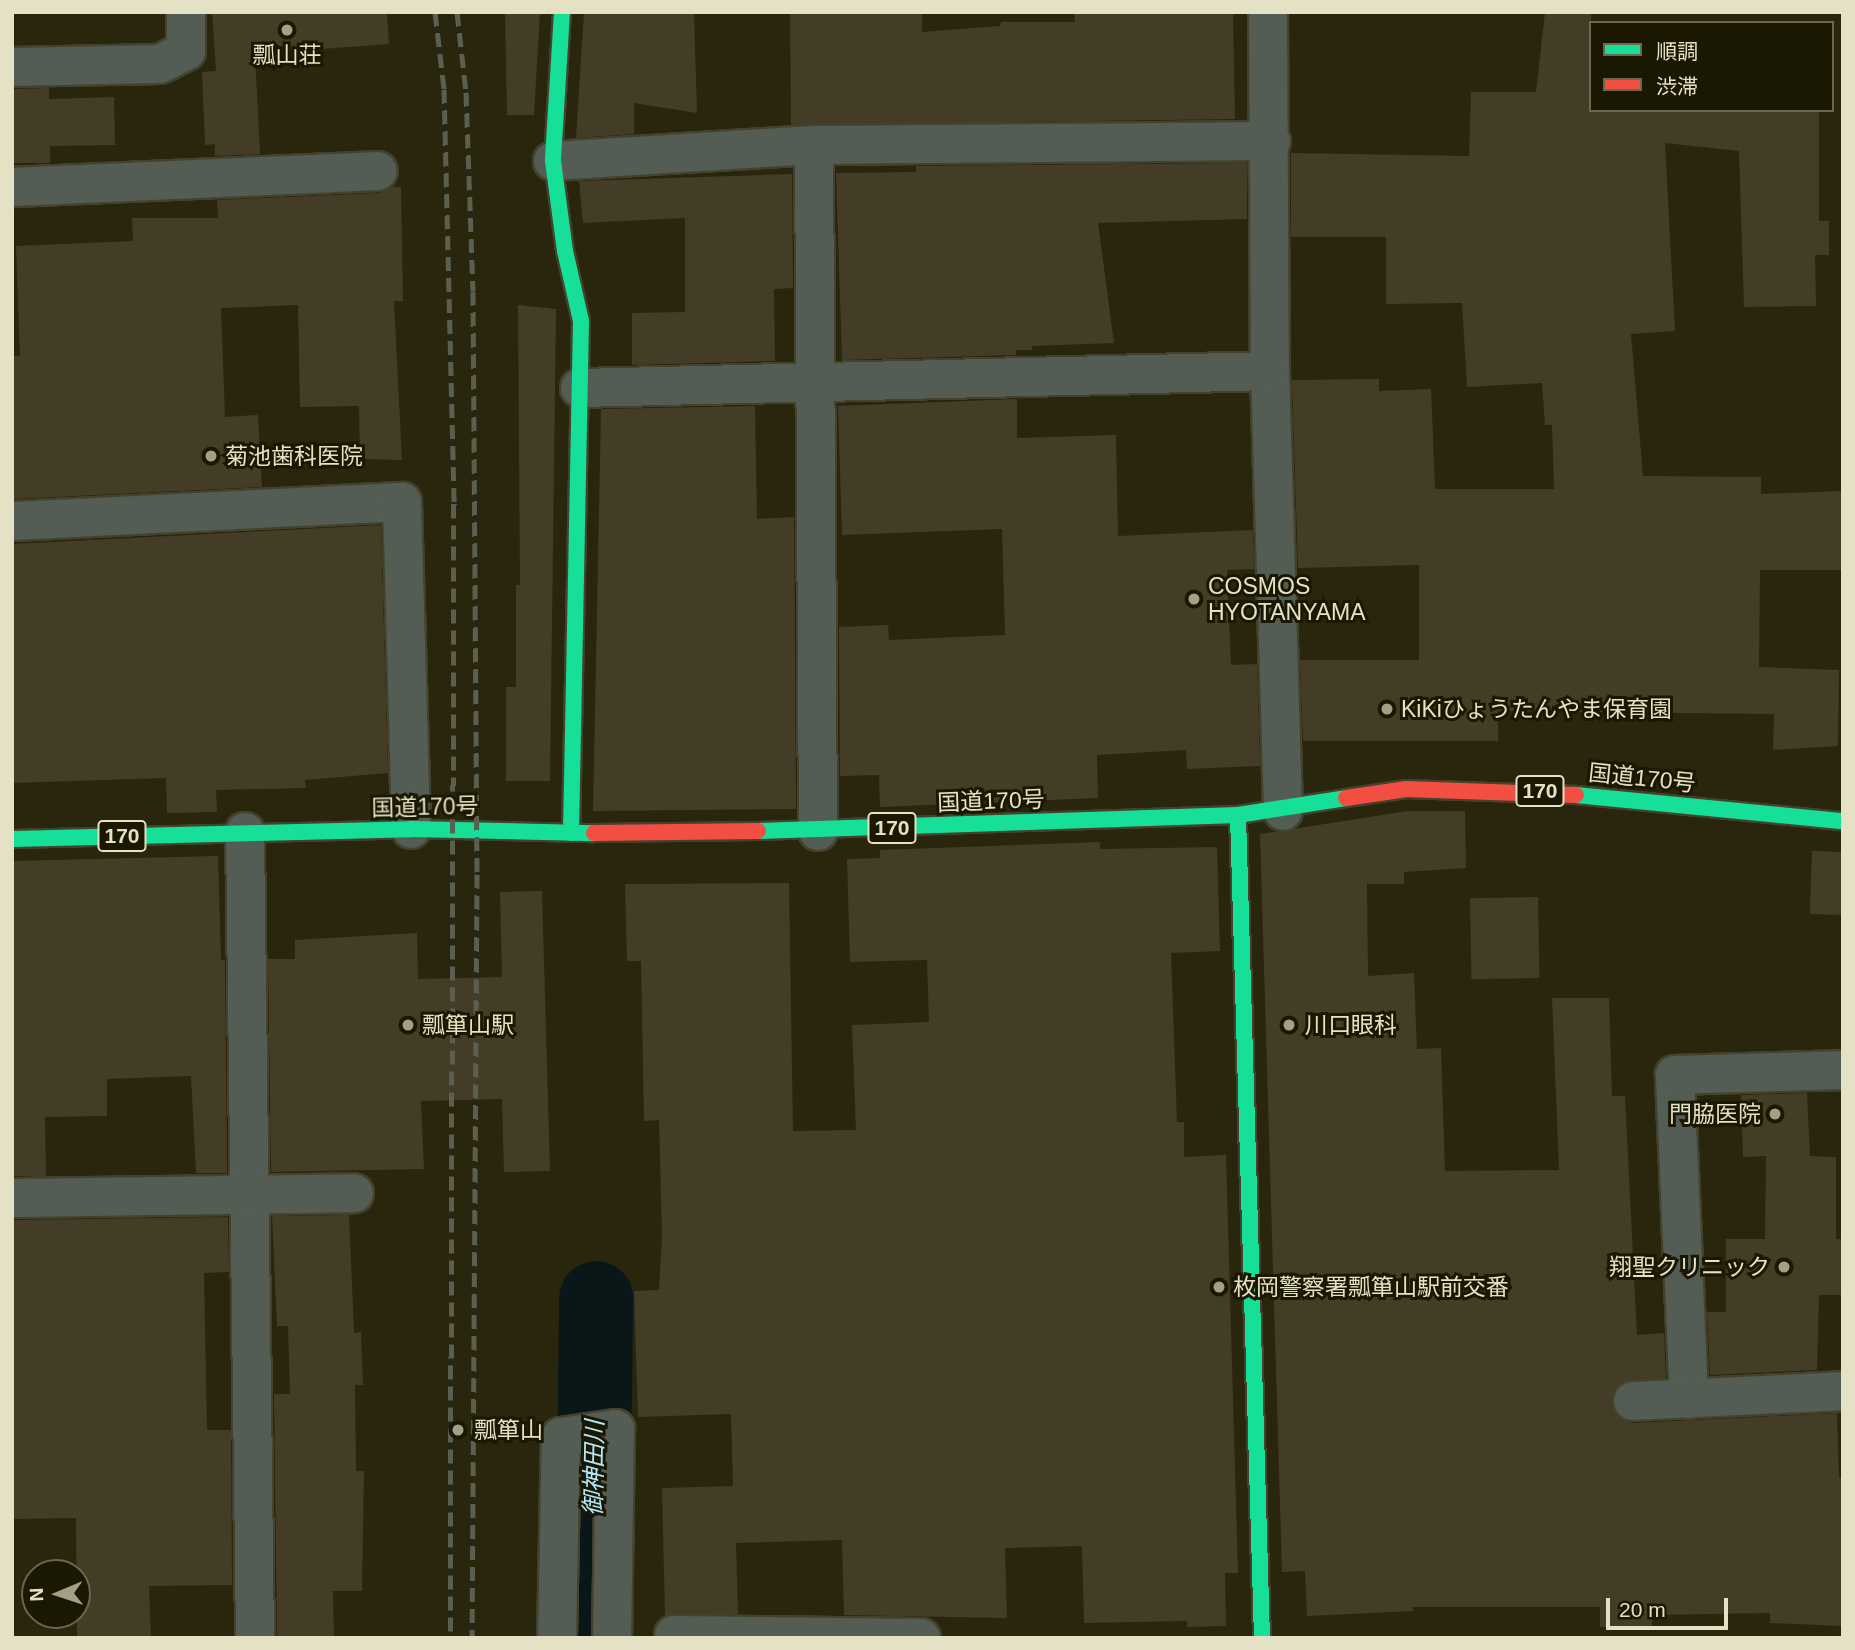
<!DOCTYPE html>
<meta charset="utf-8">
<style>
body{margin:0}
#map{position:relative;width:1855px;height:1650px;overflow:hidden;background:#29260d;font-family:Arial,"Noto Sans JP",sans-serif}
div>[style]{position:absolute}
.river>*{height:74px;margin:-37px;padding:0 37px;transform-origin:37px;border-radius:37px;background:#091719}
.building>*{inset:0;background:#433d27;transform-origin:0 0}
.roads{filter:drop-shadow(2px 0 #44422d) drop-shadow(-2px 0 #44422d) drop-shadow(0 2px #44422d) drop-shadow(0 -2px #44422d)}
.street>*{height:38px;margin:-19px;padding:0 19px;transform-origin:19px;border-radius:19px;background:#535d53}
.fast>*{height:16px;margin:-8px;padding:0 8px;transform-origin:8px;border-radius:8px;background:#16e098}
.jam>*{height:16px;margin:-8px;padding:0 8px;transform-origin:8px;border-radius:8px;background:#f24e42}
.rail>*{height:5px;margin-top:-2.5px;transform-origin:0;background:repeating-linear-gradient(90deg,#5a5f52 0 14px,transparent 0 21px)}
.dots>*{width:19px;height:19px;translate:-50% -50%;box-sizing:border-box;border:4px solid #1a1702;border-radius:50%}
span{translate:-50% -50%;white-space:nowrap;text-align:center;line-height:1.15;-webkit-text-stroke:6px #1a1702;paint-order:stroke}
.shield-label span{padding:2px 5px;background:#1a1702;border:2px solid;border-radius:5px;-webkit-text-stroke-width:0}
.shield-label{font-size:21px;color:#e4e1c5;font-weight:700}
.poi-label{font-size:23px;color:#e4e1c5}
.left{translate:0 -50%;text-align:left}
.right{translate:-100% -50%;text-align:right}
.street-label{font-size:23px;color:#e4e1c5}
.water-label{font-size:24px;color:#b3e7fb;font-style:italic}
.frame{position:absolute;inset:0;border:14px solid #e4e1c5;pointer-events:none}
.legend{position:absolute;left:1589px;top:21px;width:245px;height:91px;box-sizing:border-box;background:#1a1702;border:2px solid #6b6850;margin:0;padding:9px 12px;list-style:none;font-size:21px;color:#e4e1c5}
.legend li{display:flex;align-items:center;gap:14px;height:35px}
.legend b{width:35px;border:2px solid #6b6850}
.north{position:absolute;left:21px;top:1559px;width:70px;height:70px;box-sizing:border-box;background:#1a1702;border:2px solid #6b6850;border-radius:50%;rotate:268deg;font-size:19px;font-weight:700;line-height:28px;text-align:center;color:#e4e1c5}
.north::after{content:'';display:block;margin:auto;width:24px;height:32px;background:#a3a085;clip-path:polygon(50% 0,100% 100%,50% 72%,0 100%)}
.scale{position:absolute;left:1606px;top:1598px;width:122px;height:32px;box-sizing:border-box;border:4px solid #e4e1c5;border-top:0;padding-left:9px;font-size:21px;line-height:24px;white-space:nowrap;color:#e4e1c5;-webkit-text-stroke:5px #1a1702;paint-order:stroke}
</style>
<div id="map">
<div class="river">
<i style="left:592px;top:1638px;width:340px;rotate:-89.3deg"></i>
</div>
<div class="building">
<i style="clip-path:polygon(212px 12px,387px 12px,389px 44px,255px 54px,260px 154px,215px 156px,215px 144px,205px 145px,202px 72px,216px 71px)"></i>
<i style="clip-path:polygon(505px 12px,540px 12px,534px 115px,507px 115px)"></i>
<i style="clip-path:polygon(584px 12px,694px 12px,697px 113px,634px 103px,634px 134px,576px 138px)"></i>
<i style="clip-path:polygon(790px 12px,922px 12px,922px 32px,1000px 26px,1001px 22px,1075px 22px,1074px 12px,1233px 13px,1235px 119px,791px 125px)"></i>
<i style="clip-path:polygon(1545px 12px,1591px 12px,1591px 110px,1819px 110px,1819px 221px,1829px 221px,1829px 255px,1815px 255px,1816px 306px,1744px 307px,1739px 151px,1665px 143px,1675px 331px,1631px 334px,1643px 476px,1761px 477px,1761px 494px,1843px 491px,1843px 570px,1760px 570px,1759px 667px,1839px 670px,1838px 746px,1773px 750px,1774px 714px,1498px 711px,1498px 741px,1303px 741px,1300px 660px,1419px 660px,1419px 565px,1298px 568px,1292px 380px,1379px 379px,1379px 391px,1431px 389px,1435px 489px,1554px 489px,1552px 425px,1545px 425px,1542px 383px,1467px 387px,1462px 303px,1386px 304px,1386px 237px,1291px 237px,1291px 153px,1469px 156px,1471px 92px,1536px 92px)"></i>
<i style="clip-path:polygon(49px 88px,49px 99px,114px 97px,115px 145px,50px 146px,50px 163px,12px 163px,12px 89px)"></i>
<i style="clip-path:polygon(1247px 163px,1247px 219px,1098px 223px,1114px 343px,1032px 346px,1032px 350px,1016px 350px,1016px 355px,842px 360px,836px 173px,916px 172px,916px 166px)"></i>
<i style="clip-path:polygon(792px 174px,793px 288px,774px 289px,775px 361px,632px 365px,632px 313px,685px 312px,685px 218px,583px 223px,579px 181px)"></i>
<i style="clip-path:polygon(392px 187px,401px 187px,403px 301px,394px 301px,402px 460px,360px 459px,359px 406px,300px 407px,298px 305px,221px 308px,225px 417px,258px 415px,262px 487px,14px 499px,12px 356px,20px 356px,16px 246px,133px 241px,132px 218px,218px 218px,217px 200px,379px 193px)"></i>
<i style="clip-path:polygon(518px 305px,556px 309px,550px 781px,506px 781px,506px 687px,516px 687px,516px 585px,520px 585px)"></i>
<i style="clip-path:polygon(1017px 399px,1017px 438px,1116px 435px,1118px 536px,1253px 530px,1254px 569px,1227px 570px,1231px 665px,1257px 664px,1260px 766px,1187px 769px,1186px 750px,1097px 755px,1098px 798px,880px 807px,879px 775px,840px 776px,839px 627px,888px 625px,889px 640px,1005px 635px,1002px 529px,842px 535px,838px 406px)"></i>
<i style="clip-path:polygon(755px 406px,757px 519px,794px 517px,796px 809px,593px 811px,601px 409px)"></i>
<i style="clip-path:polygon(381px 525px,388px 773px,305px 780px,306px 788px,216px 790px,217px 812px,167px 813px,166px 778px,12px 783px,12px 544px)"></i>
<i style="clip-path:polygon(1408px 811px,1465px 811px,1466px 868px,1404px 872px,1404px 884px,1367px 884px,1368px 976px,1414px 973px,1417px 1049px,1441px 1048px,1445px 1171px,1559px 1170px,1552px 998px,1609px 998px,1612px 1096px,1625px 1096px,1637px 1335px,1664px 1333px,1666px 1378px,1621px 1383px,1613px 1392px,1614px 1412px,1634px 1423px,1837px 1413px,1839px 1478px,1843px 1478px,1843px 1626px,1770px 1623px,1770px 1613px,1652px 1615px,1652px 1627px,1600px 1627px,1600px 1607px,1413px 1607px,1413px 1611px,1307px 1616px,1305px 1571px,1282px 1572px,1260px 834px)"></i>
<i style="clip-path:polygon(1100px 842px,1100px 849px,1217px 847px,1220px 951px,1171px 953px,1177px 1122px,1184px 1122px,1184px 1157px,1226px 1155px,1238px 1573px,1225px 1573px,1226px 1626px,1187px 1627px,1187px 1621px,1084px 1623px,1082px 1546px,1005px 1548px,1007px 1618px,844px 1615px,842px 1540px,736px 1543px,738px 1614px,665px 1615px,662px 1488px,733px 1486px,731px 1414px,638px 1417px,634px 1291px,659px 1290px,662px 1237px,659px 1120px,644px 1121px,641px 961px,627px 961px,625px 884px,789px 883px,793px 1131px,856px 1130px,852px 1025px,929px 1022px,927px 960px,850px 962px,847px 859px,880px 858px,880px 850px)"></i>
<i style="left:1812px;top:851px;width:31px;height:63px;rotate:2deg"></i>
<i style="clip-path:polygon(218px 856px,221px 960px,225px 960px,227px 1173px,196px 1173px,191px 1076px,107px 1079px,107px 1116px,45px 1117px,46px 1176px,12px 1176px,12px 861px)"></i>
<i style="clip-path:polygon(542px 891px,550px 1171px,504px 1172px,502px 1099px,421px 1101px,424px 1169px,271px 1172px,268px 959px,295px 959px,295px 940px,417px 933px,418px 979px,502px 977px,500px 892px)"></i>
<i style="left:1538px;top:897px;width:81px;height:68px;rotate:89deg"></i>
<i style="clip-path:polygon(1807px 1093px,1810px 1156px,1836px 1157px,1836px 1239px,1843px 1239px,1843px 1295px,1819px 1295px,1817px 1370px,1710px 1375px,1707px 1312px,1726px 1312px,1726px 1239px,1765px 1239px,1766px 1156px,1743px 1157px,1741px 1095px)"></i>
<i style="clip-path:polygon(349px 1215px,354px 1333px,361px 1332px,363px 1385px,355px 1385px,356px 1471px,364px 1471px,362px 1591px,333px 1591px,334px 1638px,277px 1638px,274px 1394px,290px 1394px,288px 1326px,277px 1326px,272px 1216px)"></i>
<i style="clip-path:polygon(228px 1217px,229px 1272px,204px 1273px,207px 1430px,231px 1430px,232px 1585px,149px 1586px,151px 1638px,77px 1638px,76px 1518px,12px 1519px,12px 1220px)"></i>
</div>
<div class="roads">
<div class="street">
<i style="left:1268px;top:12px;width:359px;rotate:89.7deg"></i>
<i style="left:1270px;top:371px;width:440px;rotate:88.3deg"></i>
<i style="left:12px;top:67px;width:148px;rotate:-1.2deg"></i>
<i style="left:160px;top:64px;width:29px;rotate:-27deg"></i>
<i style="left:186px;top:51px;width:39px;rotate:-90deg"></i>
<i style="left:814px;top:145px;width:686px;rotate:89.67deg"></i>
<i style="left:553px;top:161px;width:261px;rotate:-3.5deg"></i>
<i style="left:814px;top:145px;width:457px;rotate:-0.5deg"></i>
<i style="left:12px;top:187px;width:366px;rotate:-2.5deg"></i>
<i style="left:580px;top:388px;width:690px;rotate:-1.41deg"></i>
<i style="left:12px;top:521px;width:390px;rotate:-2.8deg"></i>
<i style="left:402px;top:502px;width:327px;rotate:88.4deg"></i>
<i style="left:245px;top:832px;width:806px;rotate:89.29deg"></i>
<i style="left:12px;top:1198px;width:342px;rotate:-0.8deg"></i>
<i style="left:1689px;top:1399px;width:324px;rotate:-92.5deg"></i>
<i style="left:1675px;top:1075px;width:168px;rotate:-1.7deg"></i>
<i style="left:1633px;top:1401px;width:210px;rotate:-2.7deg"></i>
<i style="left:674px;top:1635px;width:247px;rotate:0.7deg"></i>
<i style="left:557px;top:1638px;width:201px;rotate:-88.9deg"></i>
<i style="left:561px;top:1437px;width:55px;rotate:-8.4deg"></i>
<i style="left:615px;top:1429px;width:209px;rotate:90.8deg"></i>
</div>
<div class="fast">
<i style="left:562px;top:12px;width:149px;rotate:93.5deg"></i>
<i style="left:553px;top:161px;width:91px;rotate:82.4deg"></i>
<i style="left:565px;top:251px;width:72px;rotate:77.1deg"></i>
<i style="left:581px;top:321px;width:512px;rotate:91.12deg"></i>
<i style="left:1576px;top:795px;width:268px;rotate:5.6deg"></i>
<i style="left:1238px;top:815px;width:823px;rotate:88.33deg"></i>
<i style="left:758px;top:831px;width:480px;rotate:-1.9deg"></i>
<i style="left:1238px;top:815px;width:109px;rotate:-8.9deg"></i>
<i style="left:12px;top:839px;width:399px;rotate:-1.4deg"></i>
<i style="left:411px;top:829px;width:183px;rotate:1.3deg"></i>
</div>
<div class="jam">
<i style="left:1346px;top:798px;width:61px;rotate:-8.5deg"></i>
<i style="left:1406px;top:789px;width:170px;rotate:2deg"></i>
<i style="left:594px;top:833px;width:164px;rotate:-0.7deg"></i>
</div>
</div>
<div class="rail">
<i style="left:435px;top:12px;width:78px;rotate:83.3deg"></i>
<i style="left:444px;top:89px;width:415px;rotate:88.6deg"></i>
<i style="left:454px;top:504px;width:1134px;rotate:90.2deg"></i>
<i style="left:457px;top:12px;width:81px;rotate:83.6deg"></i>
<i style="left:466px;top:92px;width:199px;rotate:88deg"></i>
<i style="left:473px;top:291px;width:583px;rotate:89.61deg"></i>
<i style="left:477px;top:874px;width:764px;rotate:90.37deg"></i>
</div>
<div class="dots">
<i style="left:287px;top:30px;background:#a3a085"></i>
<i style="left:211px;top:456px;background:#a3a085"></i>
<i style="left:1194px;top:599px;background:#a3a085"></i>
<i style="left:1387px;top:709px;background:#a3a085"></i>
<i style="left:408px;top:1025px;background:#a3a085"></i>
<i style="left:1289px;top:1025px;background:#a3a085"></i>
<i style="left:1775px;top:1114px;background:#a3a085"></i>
<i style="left:1784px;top:1267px;background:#a3a085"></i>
<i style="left:1219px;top:1287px;background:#a3a085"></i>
<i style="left:458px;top:1430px;background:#a3a085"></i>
</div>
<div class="shield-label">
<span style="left:1540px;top:791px">170</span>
<span style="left:892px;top:828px">170</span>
<span style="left:122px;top:836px">170</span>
</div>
<div class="poi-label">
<span style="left:287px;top:55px">瓢山荘</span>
<span class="left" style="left:225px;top:456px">菊池歯科医院</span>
<span class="left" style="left:1208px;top:599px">COSMOS<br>HYOTANYAMA</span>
<span class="left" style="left:1401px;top:709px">KiKiひょうたんやま保育園</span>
<span class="left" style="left:422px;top:1025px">瓢箪山駅</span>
<span class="left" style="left:1305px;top:1025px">川口眼科</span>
<span class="right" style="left:1761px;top:1114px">門脇医院</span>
<span class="right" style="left:1770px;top:1267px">翔聖クリニック</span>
<span class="left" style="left:1233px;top:1287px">枚岡警察署瓢箪山駅前交番</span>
<span class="left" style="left:474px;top:1430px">瓢箪山</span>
</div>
<div class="street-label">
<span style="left:1642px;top:778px;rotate:6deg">国道170号</span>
<span style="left:991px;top:801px;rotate:-2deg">国道170号</span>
<span style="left:425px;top:807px;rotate:-1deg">国道170号</span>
</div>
<div class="water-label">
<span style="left:594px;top:1468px;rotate:-89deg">御神田川</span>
</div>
<div class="frame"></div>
<ul class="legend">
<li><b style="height:9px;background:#16e098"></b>順調</li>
<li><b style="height:9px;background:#f24e42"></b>渋滞</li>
</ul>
<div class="north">N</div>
<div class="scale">20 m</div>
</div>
